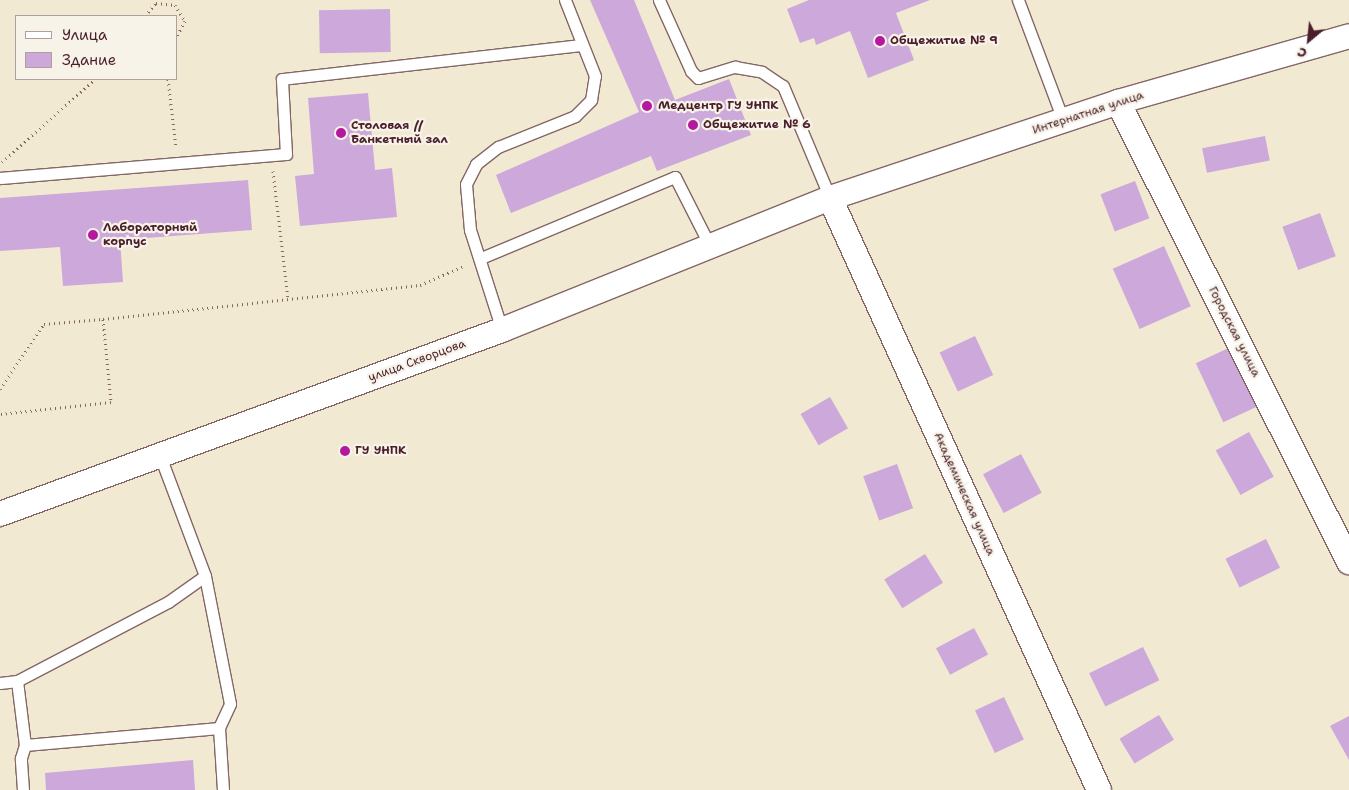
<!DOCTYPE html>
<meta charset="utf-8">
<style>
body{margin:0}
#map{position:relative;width:1349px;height:790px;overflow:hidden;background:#f1e9d2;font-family:"Shantell Sans",sans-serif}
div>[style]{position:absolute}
.building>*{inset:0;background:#cca8db;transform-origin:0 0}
.path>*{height:3px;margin-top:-1.5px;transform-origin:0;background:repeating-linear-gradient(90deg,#846665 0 1px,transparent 0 5px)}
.roads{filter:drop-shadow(1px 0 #846665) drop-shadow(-1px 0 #846665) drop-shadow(0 1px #846665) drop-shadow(0 -1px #846665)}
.lane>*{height:11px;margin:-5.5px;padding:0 5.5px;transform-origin:5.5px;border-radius:5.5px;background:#fff}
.street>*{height:24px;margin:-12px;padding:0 12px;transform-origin:12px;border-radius:12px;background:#fff}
.dots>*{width:14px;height:14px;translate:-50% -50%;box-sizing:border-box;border:2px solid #f7f3e8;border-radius:50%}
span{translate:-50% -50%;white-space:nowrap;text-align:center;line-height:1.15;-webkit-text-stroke:4.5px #f7f3e8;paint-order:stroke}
.poi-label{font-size:12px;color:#4a1f2b;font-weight:700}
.left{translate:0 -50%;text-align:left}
.street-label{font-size:12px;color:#4a1f2b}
.legend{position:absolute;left:15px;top:15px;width:162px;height:65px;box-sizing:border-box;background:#f7f3e8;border:1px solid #b29e9c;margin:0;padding:6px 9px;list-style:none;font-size:15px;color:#4a1f2b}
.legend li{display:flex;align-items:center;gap:10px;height:25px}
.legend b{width:25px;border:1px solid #b29e9c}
.north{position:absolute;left:1284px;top:15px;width:50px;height:50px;-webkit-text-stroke:4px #f7f3e8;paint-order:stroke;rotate:208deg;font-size:14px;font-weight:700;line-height:20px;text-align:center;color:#4a1f2b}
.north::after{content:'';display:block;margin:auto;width:18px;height:22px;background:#4a1f2b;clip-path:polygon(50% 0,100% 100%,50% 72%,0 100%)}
</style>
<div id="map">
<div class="building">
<i style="clip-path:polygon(590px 0,634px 0,675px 100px,729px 79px,751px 135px,657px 171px,651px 156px,511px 213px,496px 175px,639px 112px)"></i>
<i style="clip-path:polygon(809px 0,930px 0,896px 13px,914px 60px,868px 78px,850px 31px,816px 45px,814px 38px,800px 43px,787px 9px)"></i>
<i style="left:390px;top:9px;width:43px;height:71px;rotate:89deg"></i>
<i style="clip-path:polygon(368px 93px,375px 170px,392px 168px,397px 217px,300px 226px,295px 176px,314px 174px,308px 98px)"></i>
<i style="left:1265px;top:136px;width:25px;height:64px;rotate:79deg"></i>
<i style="clip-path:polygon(248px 180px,252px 230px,120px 240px,123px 282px,63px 286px,60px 247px,0 251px,0 198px)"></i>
<i style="left:1135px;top:181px;width:40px;height:37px;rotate:69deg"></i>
<i style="left:1320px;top:213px;width:46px;height:40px;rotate:70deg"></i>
<i style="left:1164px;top:246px;width:66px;height:56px;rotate:66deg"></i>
<i style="left:975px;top:336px;width:43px;height:39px;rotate:65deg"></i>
<i style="left:1233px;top:346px;width:65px;height:41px;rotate:65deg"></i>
<i style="left:830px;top:397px;width:36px;height:34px;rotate:60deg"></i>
<i style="left:1249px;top:432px;width:51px;height:38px;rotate:61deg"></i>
<i style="left:1021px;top:454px;width:44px;height:43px;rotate:62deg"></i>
<i style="left:897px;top:464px;width:47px;height:36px;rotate:70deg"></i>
<i style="left:1266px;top:539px;width:32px;height:45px;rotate:64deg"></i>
<i style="left:925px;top:554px;width:34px;height:48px;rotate:58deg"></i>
<i style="left:974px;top:628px;width:30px;height:43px;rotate:62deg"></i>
<i style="left:1143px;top:647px;width:37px;height:60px;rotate:64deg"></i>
<i style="left:1004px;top:697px;width:47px;height:32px;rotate:65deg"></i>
<i style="left:1159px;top:715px;width:29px;height:46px;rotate:59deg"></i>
<i style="clip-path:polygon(1349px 716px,1349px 760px,1330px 726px)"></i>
<i style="clip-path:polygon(193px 760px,195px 790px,46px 790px,45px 773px)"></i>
</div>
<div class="path">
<i style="left:145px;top:16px;width:17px;rotate:-50deg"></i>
<i style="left:156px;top:3px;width:19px;rotate:6deg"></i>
<i style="left:175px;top:5px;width:19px;rotate:58deg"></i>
<i style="left:185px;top:21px;width:19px;rotate:118deg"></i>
<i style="left:168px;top:79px;width:68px;rotate:83.3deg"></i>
<i style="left:2px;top:162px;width:125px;rotate:-41.7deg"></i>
<i style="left:273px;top:171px;width:129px;rotate:83.3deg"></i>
<i style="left:103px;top:319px;width:319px;rotate:-6.1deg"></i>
<i style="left:420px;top:285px;width:48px;rotate:-23.4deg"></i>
<i style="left:0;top:389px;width:78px;rotate:-55.9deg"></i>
<i style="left:44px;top:324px;width:59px;rotate:-4.8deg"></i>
<i style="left:103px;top:319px;width:83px;rotate:84.5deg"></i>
<i style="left:111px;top:402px;width:112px;rotate:173.8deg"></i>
</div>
<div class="roads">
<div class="lane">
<i style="left:659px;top:0;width:78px;rotate:65.7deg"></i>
<i style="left:691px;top:71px;width:10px;rotate:45deg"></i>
<i style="left:698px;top:78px;width:39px;rotate:-17deg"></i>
<i style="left:735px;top:67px;width:27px;rotate:10deg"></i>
<i style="left:762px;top:72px;width:25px;rotate:34deg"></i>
<i style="left:783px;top:86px;width:121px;rotate:67.2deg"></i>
<i style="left:1018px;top:0;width:128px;rotate:69.4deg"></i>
<i style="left:0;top:178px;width:287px;rotate:-4.8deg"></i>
<i style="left:286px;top:154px;width:75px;rotate:-93.1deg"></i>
<i style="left:282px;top:79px;width:302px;rotate:-6.5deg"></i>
<i style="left:481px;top:258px;width:210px;rotate:-22.7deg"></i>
<i style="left:675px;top:177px;width:75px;rotate:63.1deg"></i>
<i style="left:502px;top:330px;width:105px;rotate:-107.7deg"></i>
<i style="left:470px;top:230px;width:46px;rotate:-95deg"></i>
<i style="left:466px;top:184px;width:22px;rotate:-63deg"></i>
<i style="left:476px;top:164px;width:28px;rotate:-38deg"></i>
<i style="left:498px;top:147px;width:83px;rotate:-21.9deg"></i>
<i style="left:575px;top:116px;width:23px;rotate:-45deg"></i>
<i style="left:591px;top:100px;width:24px;rotate:-81deg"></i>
<i style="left:595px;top:76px;width:82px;rotate:-111.5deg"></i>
<i style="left:160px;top:456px;width:128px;rotate:69.4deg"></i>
<i style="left:205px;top:576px;width:130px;rotate:78.9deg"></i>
<i style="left:230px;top:704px;width:26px;rotate:115deg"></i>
<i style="left:219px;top:728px;width:62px;rotate:86.3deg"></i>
<i style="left:17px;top:681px;width:64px;rotate:82.9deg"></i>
<i style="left:0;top:683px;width:17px;rotate:-7deg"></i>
<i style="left:17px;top:681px;width:170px;rotate:-27.6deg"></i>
<i style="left:168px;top:602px;width:45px;rotate:-35.1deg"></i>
<i style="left:23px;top:790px;width:32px;rotate:-94deg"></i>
<i style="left:21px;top:758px;width:14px;rotate:-73deg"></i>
<i style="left:25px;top:745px;width:195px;rotate:-5deg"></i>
</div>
<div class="street">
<i style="left:1118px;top:102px;width:515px;rotate:63.34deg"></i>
<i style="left:830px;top:198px;width:650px;rotate:65.56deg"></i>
<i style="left:0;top:514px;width:535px;rotate:-20.13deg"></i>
<i style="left:502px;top:330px;width:354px;rotate:-21.9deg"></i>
<i style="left:830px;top:198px;width:304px;rotate:-18.4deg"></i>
<i style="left:1118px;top:102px;width:240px;rotate:-15.9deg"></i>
</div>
</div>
<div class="dots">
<i style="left:880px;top:41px;background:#b5179e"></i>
<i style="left:647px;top:106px;background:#b5179e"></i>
<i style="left:693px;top:125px;background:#b5179e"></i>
<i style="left:341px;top:133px;background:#b5179e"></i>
<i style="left:93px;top:235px;background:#b5179e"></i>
<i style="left:345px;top:451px;background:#b5179e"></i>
</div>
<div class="poi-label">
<span class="left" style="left:890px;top:41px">Общежитие № 9</span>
<span class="left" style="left:658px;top:106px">Медцентр ГУ УНПК</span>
<span class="left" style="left:703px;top:125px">Общежитие № 6</span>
<span class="left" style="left:351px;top:133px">Столовая //<br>Банкетный зал</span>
<span class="left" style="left:103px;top:235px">Лабораторный<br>корпус</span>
<span class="left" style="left:355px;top:451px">ГУ УНПК</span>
</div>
<div class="street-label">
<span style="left:1088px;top:113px;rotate:-18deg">Интернатная улица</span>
<span style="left:1234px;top:332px;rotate:63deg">Городская улица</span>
<span style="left:417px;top:361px;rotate:-20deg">улица Скворцова</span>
<span style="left:964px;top:494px;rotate:66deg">Академическая улица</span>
</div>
<ul class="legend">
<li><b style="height:6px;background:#fff"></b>Улица</li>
<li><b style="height:14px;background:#cca8db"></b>Здание</li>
</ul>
<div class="north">С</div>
</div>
